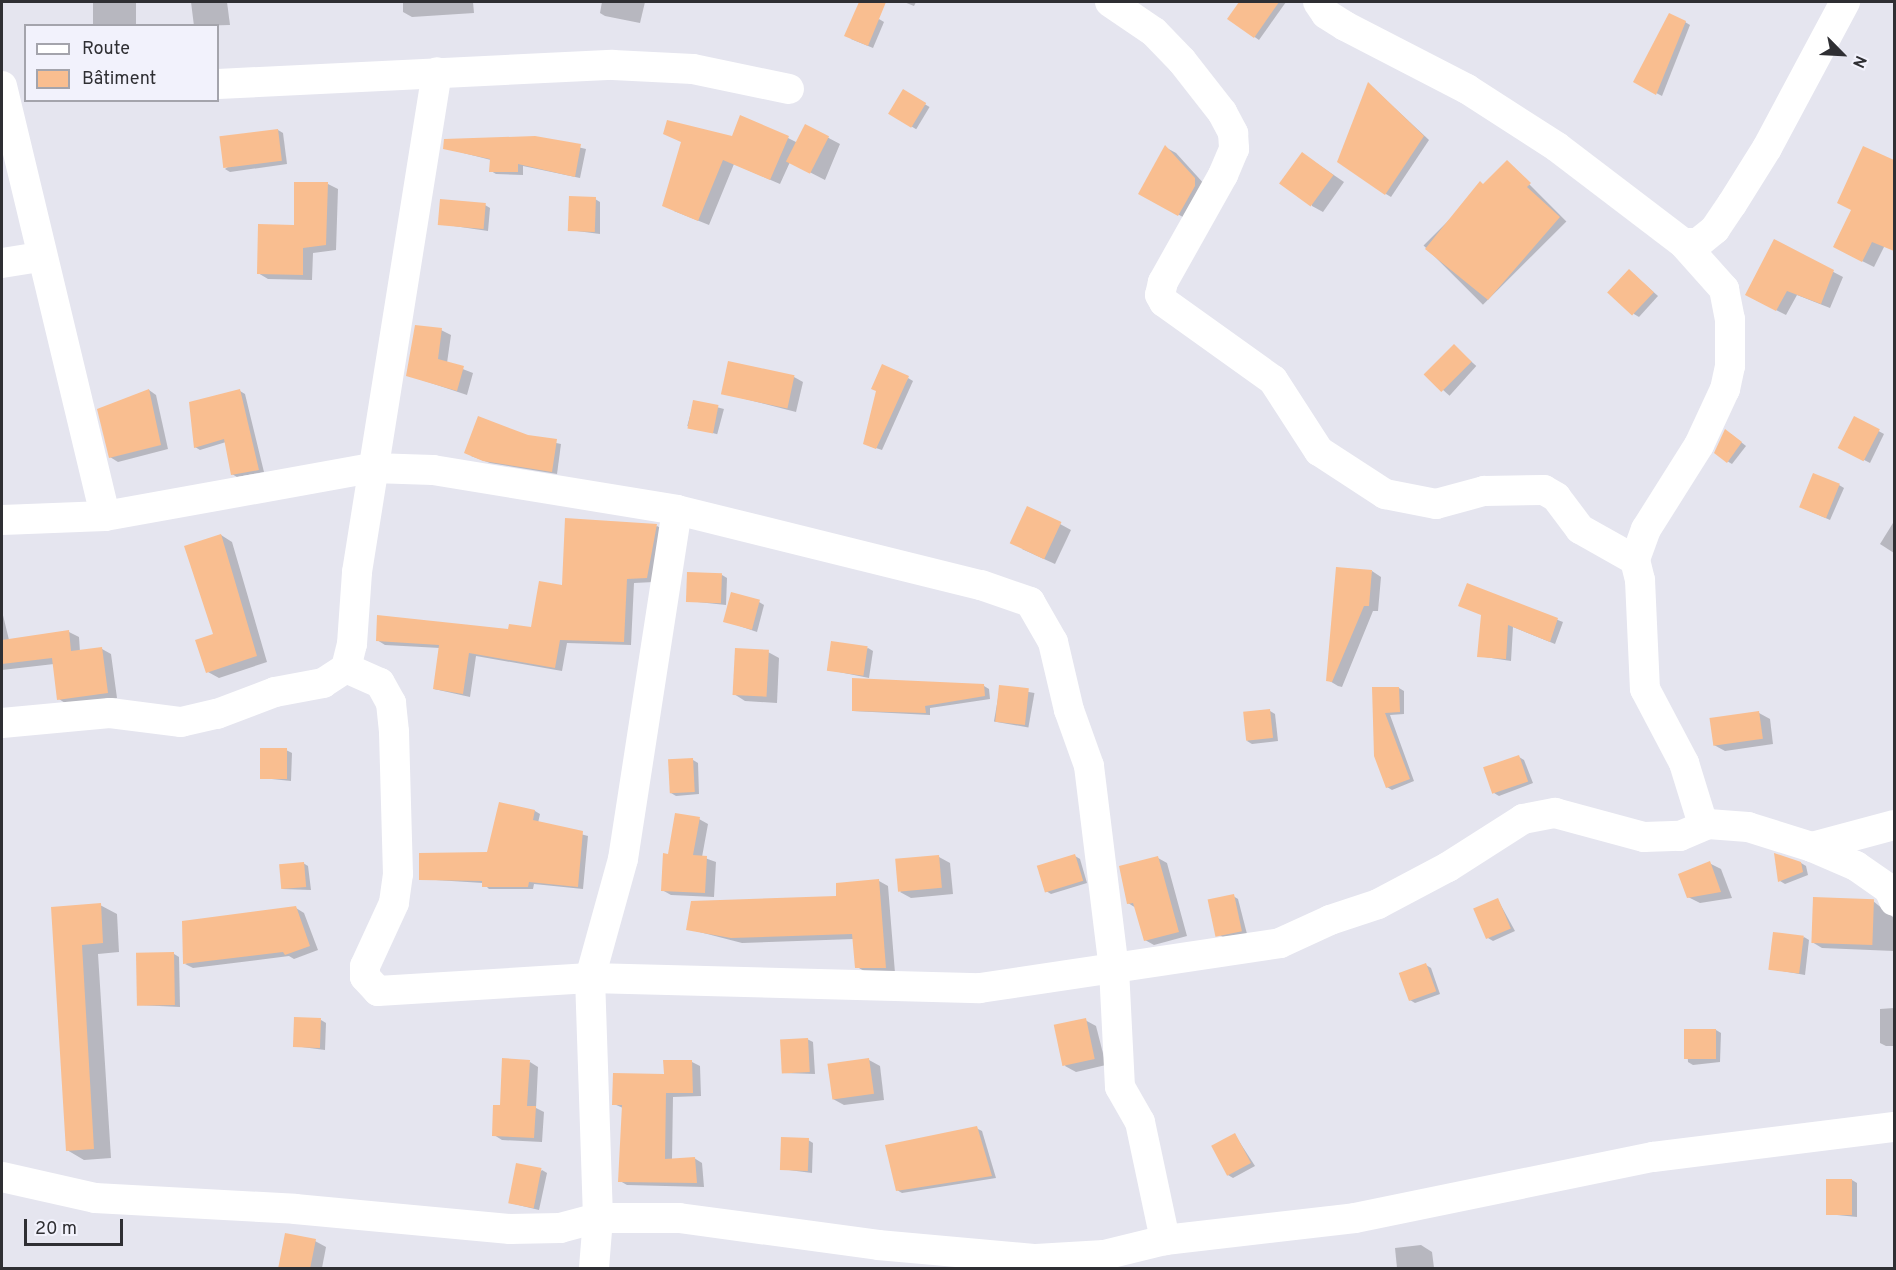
<!DOCTYPE html>
<meta charset="utf-8">
<style>
body{margin:0}
#map{position:relative;width:1896px;height:1270px;overflow:hidden;background:#e5e5ef;font-family:Overpass,sans-serif}
div>[style]{position:absolute}
.shadow>*{inset:0;background:#0003;transform-origin:0 0}
.building>*{inset:0;background:#f9be90;transform-origin:0 0}
.minor>*{height:30px;margin:-15px;padding:0 15px;transform-origin:15px;border-radius:15px;background:#fff}
span{translate:-50% -50%;white-space:nowrap;text-align:center;line-height:1.15;-webkit-text-stroke:4.5px #f2f2fc;paint-order:stroke}
.frame{position:absolute;inset:0;border:3px solid #2f2f33;pointer-events:none}
.legend{position:absolute;left:24px;top:24px;width:195px;height:78px;box-sizing:border-box;background:#f2f2fc;border:2px solid #a4a4ac;margin:0;padding:8px 10px;list-style:none;font-size:18px;color:#2f2f33}
.legend li{display:flex;align-items:center;gap:12px;height:30px}
.legend b{width:30px;border:2px solid #a4a4ac}
.north{position:absolute;left:1812px;top:24px;width:60px;height:60px;-webkit-text-stroke:4px #f2f2fc;paint-order:stroke;rotate:114deg;font-size:16px;font-weight:700;line-height:24px;text-align:center;color:#2f2f33}
.north::after{content:'';display:block;margin:auto;width:21px;height:27px;background:#2f2f33;clip-path:polygon(50% 0,100% 100%,50% 72%,0 100%)}
.scale{position:absolute;left:24px;top:1219px;width:99px;height:27px;box-sizing:border-box;border:3px solid #2f2f33;border-top:0;padding-left:8px;font-size:18px;line-height:21px;white-space:nowrap;color:#2f2f33;-webkit-text-stroke:4px #f2f2fc;paint-order:stroke}
</style>
<div id="map">
<div class="shadow">
<i style="left:93px;top:2px;width:43px;height:24px"></i>
<i style="clip-path:polygon(191px 2px,227px 2px,230px 25px,194px 26px)"></i>
<i style="clip-path:polygon(403px 2px,473px 2px,474px 13px,412px 17px,403px 12px)"></i>
<i style="clip-path:polygon(602px 2px,645px 2px,640px 23px,605px 16px,600px 13px)"></i>
<i style="clip-path:polygon(904px 2px,916px 2px,914px 6px)"></i>
<i style="clip-path:polygon(1241px 2px,1286px 2px,1259px 40px,1229px 19px)"></i>
<i style="clip-path:polygon(879px 19px,884px 22px,873px 48px,851px 39px)"></i>
<i style="clip-path:polygon(1685px 22px,1690px 25px,1662px 96px,1635px 82px)"></i>
<i style="clip-path:polygon(1369px 84px,1429px 140px,1391px 197px,1386px 194px)"></i>
<i style="left:903px;top:91px;width:31px;height:26px;rotate:31deg"></i>
<i style="clip-path:polygon(806px 126px,840px 144px,825px 180px,790px 162px,780px 184px,734px 164px,709px 225px,674px 211px,683px 142px,788px 138px,798px 143px)"></i>
<i style="clip-path:polygon(278px 130px,283px 133px,287px 164px,230px 172px,225px 169px)"></i>
<i style="clip-path:polygon(535px 137px,586px 149px,580px 178px,523px 166px,523px 175px,496px 174px,491px 171px,491px 160px,444px 148px)"></i>
<i style="clip-path:polygon(1165px 147px,1176px 153px,1206px 186px,1190px 221px,1140px 193px)"></i>
<i style="clip-path:polygon(1303px 154px,1344px 182px,1323px 212px,1312px 206px)"></i>
<i style="left:1507px;top:162px;width:84px;height:118px;rotate:45deg"></i>
<i style="clip-path:polygon(328px 184px,338px 189px,336px 250px,313px 253px,312px 280px,268px 279px,258px 273px)"></i>
<i style="clip-path:polygon(595px 199px,600px 202px,600px 234px,569px 230px)"></i>
<i style="clip-path:polygon(485px 205px,490px 208px,488px 231px,440px 224px)"></i>
<i style="clip-path:polygon(1891px 233px,1874px 267px,1846px 253px)"></i>
<i style="clip-path:polygon(1774px 241px,1843px 277px,1830px 308px,1797px 295px,1786px 315px,1756px 300px)"></i>
<i style="clip-path:polygon(1630px 271px,1658px 296px,1639px 317px,1634px 314px)"></i>
<i style="clip-path:polygon(441px 330px,451px 335px,447px 363px,473px 373px,467px 395px,407px 375px)"></i>
<i style="left:1454px;top:346px;width:30px;height:40px;rotate:42deg"></i>
<i style="clip-path:polygon(794px 377px,803px 382px,796px 412px,722px 393px)"></i>
<i style="clip-path:polygon(908px 378px,913px 381px,882px 450px,870px 446px)"></i>
<i style="clip-path:polygon(149px 390px,156px 395px,168px 449px,118px 462px,110px 457px)"></i>
<i style="clip-path:polygon(240px 391px,245px 394px,264px 472px,237px 477px,232px 474px,226px 442px,200px 450px,195px 447px)"></i>
<i style="left:694px;top:401px;width:31px;height:26px;rotate:15deg"></i>
<i style="clip-path:polygon(1855px 418px,1884px 434px,1870px 463px,1845px 450px)"></i>
<i style="clip-path:polygon(1731px 434px,1746px 446px,1732px 464px,1727px 461px)"></i>
<i style="clip-path:polygon(528px 437px,561px 444px,557px 474px,490px 463px,471px 456px)"></i>
<i style="clip-path:polygon(1839px 485px,1844px 488px,1830px 520px,1805px 509px)"></i>
<i style="clip-path:polygon(1893px 523px,1894px 524px,1894px 553px,1880px 544px)"></i>
<i style="clip-path:polygon(1060px 524px,1071px 530px,1055px 564px,1022px 549px)"></i>
<i style="clip-path:polygon(657px 526px,664px 530px,654px 582px,634px 583px,631px 645px,567px 643px,562px 671px,476px 656px,470px 697px,434px 689px,440px 648px,385px 645px,377px 640px,532px 629px,564px 587px)"></i>
<i style="clip-path:polygon(221px 535px,232px 542px,267px 662px,219px 678px,208px 672px,215px 635px)"></i>
<i style="clip-path:polygon(1372px 571px,1381px 577px,1378px 611px,1373px 611px,1342px 687px,1338px 686px,1328px 680px)"></i>
<i style="clip-path:polygon(722px 575px,727px 578px,726px 605px,688px 601px)"></i>
<i style="clip-path:polygon(1467px 585px,1563px 622px,1555px 644px,1513px 627px,1511px 661px,1478px 656px,1483px 615px)"></i>
<i style="clip-path:polygon(759px 602px,764px 605px,757px 632px,725px 621px)"></i>
<i style="clip-path:polygon(2px 611px,9px 640px,69px 632px,79px 637px,80px 652px,102px 649px,111px 654px,117px 698px,68px 705px,59px 699px,54px 664px,2px 670px)"></i>
<i style="clip-path:polygon(868px 648px,873px 651px,869px 678px,829px 670px)"></i>
<i style="clip-path:polygon(768px 652px,779px 658px,777px 703px,745px 701px,734px 694px)"></i>
<i style="clip-path:polygon(984px 686px,989px 689px,990px 699px,930px 708px,930px 715px,853px 711px)"></i>
<i style="left:1000px;top:687px;width:35px;height:35px;rotate:10deg"></i>
<i style="clip-path:polygon(1399px 688px,1404px 691px,1404px 714px,1390px 715px,1414px 781px,1392px 790px,1387px 787px,1374px 689px)"></i>
<i style="clip-path:polygon(1270px 711px,1275px 714px,1278px 741px,1252px 744px,1247px 741px)"></i>
<i style="clip-path:polygon(1759px 713px,1770px 719px,1773px 744px,1725px 751px,1714px 745px)"></i>
<i style="clip-path:polygon(286px 750px,292px 753px,291px 781px,262px 778px)"></i>
<i style="clip-path:polygon(1519px 757px,1524px 760px,1533px 783px,1499px 796px,1494px 793px)"></i>
<i style="clip-path:polygon(693px 760px,698px 763px,699px 794px,676px 796px,671px 793px)"></i>
<i style="clip-path:polygon(501px 804px,535px 811px,540px 814px,538px 823px,588px 836px,583px 889px,534px 884px,533px 889px,489px 889px,483px 883px,420px 879px,488px 854px)"></i>
<i style="clip-path:polygon(699px 819px,708px 824px,702px 857px,716px 862px,714px 897px,671px 895px,662px 890px,669px 855px)"></i>
<i style="clip-path:polygon(1075px 856px,1080px 859px,1087px 883px,1051px 894px,1046px 891px)"></i>
<i style="clip-path:polygon(939px 857px,950px 863px,953px 894px,911px 898px,900px 892px)"></i>
<i style="clip-path:polygon(1158px 858px,1167px 863px,1187px 936px,1154px 945px,1145px 940px,1136px 908px,1128px 903px)"></i>
<i style="clip-path:polygon(303px 863px,308px 866px,311px 890px,282px 889px)"></i>
<i style="clip-path:polygon(1709px 863px,1721px 869px,1732px 898px,1700px 903px,1688px 897px)"></i>
<i style="clip-path:polygon(1801px 863px,1806px 866px,1808px 875px,1785px 884px,1780px 881px)"></i>
<i style="clip-path:polygon(879px 881px,888px 886px,895px 973px,866px 972px,857px 967px,854px 939px,742px 943px,688px 929px,837px 897px)"></i>
<i style="clip-path:polygon(1233px 896px,1238px 899px,1247px 934px,1223px 937px,1218px 934px)"></i>
<i style="clip-path:polygon(1498px 900px,1515px 931px,1493px 941px,1488px 938px)"></i>
<i style="clip-path:polygon(1873px 901px,1894px 918px,1894px 951px,1822px 948px,1812px 942px)"></i>
<i style="clip-path:polygon(100px 905px,117px 914px,119px 952px,98px 954px,111px 1158px,84px 1160px,67px 1150px,53px 908px)"></i>
<i style="clip-path:polygon(296px 908px,304px 913px,318px 950px,294px 959px,289px 956px,193px 968px,185px 964px)"></i>
<i style="clip-path:polygon(1804px 937px,1809px 940px,1805px 975px,1770px 969px)"></i>
<i style="clip-path:polygon(174px 954px,179px 957px,180px 1007px,138px 1005px,137px 959px)"></i>
<i style="clip-path:polygon(1426px 965px,1431px 968px,1440px 994px,1415px 1003px,1410px 1000px)"></i>
<i style="clip-path:polygon(1894px 1008px,1894px 1046px,1886px 1046px,1880px 1043px,1880px 1009px)"></i>
<i style="clip-path:polygon(321px 1020px,326px 1023px,325px 1050px,294px 1046px)"></i>
<i style="clip-path:polygon(1085px 1020px,1096px 1026px,1106px 1065px,1076px 1072px,1065px 1066px)"></i>
<i style="clip-path:polygon(1716px 1030px,1721px 1033px,1720px 1062px,1693px 1065px,1688px 1062px,1686px 1034px)"></i>
<i style="clip-path:polygon(807px 1039px,813px 1042px,815px 1074px,784px 1073px)"></i>
<i style="clip-path:polygon(869px 1060px,880px 1066px,884px 1100px,844px 1105px,833px 1099px)"></i>
<i style="clip-path:polygon(530px 1062px,538px 1067px,536px 1108px,544px 1112px,542px 1142px,502px 1140px,494px 1135px,501px 1106px)"></i>
<i style="clip-path:polygon(692px 1062px,700px 1066px,701px 1096px,673px 1097px,672px 1160px,694px 1158px,702px 1163px,704px 1187px,627px 1185px,620px 1181px,623px 1108px,614px 1104px)"></i>
<i style="clip-path:polygon(976px 1128px,982px 1131px,996px 1178px,902px 1193px,897px 1190px)"></i>
<i style="clip-path:polygon(1235px 1135px,1255px 1166px,1233px 1178px,1228px 1175px)"></i>
<i style="clip-path:polygon(808px 1140px,813px 1143px,812px 1173px,781px 1169px)"></i>
<i style="clip-path:polygon(542px 1170px,547px 1173px,539px 1210px,510px 1203px)"></i>
<i style="clip-path:polygon(1852px 1180px,1857px 1183px,1857px 1217px,1827px 1214px)"></i>
<i style="clip-path:polygon(315px 1241px,326px 1247px,322px 1268px,279px 1268px)"></i>
<i style="clip-path:polygon(1421px 1245px,1432px 1252px,1434px 1268px,1397px 1268px,1395px 1248px)"></i>
</div>
<div class="building">
<i style="clip-path:polygon(859px 2px,886px 2px,868px 46px,844px 36px)"></i>
<i style="clip-path:polygon(1239px 2px,1279px 2px,1254px 38px,1227px 19px)"></i>
<i style="clip-path:polygon(1669px 13px,1686px 21px,1656px 95px,1633px 82px)"></i>
<i style="clip-path:polygon(1368px 82px,1424px 136px,1385px 195px,1337px 162px)"></i>
<i style="left:903px;top:89px;width:27px;height:29px;rotate:31deg"></i>
<i style="clip-path:polygon(740px 115px,789px 136px,770px 180px,723px 160px,698px 221px,662px 206px,681px 142px,663px 134px,667px 120px,732px 136px)"></i>
<i style="left:805px;top:124px;width:27px;height:42px;rotate:27deg"></i>
<i style="left:278px;top:129px;width:32px;height:59px;rotate:83deg"></i>
<i style="clip-path:polygon(535px 136px,581px 144px,575px 177px,518px 164px,518px 172px,489px 172px,490px 159px,443px 149px,444px 139px)"></i>
<i style="clip-path:polygon(1165px 145px,1195px 178px,1195px 186px,1178px 216px,1138px 194px)"></i>
<i style="clip-path:polygon(1863px 146px,1894px 160px,1894px 251px,1872px 242px,1862px 262px,1833px 247px,1851px 210px,1837px 203px)"></i>
<i style="left:1302px;top:152px;width:39px;height:39px;rotate:36deg"></i>
<i style="clip-path:polygon(1507px 160px,1531px 183px,1527px 187px,1560px 217px,1488px 300px,1425px 249px,1480px 181px,1483px 184px)"></i>
<i style="clip-path:polygon(294px 182px,328px 182px,326px 245px,303px 248px,303px 275px,257px 274px,258px 224px,294px 225px)"></i>
<i style="left:569px;top:196px;width:27px;height:35px;rotate:2deg"></i>
<i style="left:440px;top:199px;width:46px;height:26px;rotate:5deg"></i>
<i style="clip-path:polygon(1774px 239px,1834px 270px,1821px 304px,1787px 291px,1776px 311px,1745px 295px)"></i>
<i style="left:1629px;top:269px;width:34px;height:32px;rotate:43deg"></i>
<i style="clip-path:polygon(415px 325px,442px 328px,438px 359px,464px 366px,457px 391px,406px 376px)"></i>
<i style="left:1454px;top:344px;width:25px;height:43px;rotate:45deg"></i>
<i style="left:728px;top:361px;width:68px;height:34px;rotate:12deg"></i>
<i style="clip-path:polygon(882px 364px,909px 376px,876px 449px,863px 444px,876px 391px,871px 389px)"></i>
<i style="clip-path:polygon(149px 389px,161px 445px,109px 458px,97px 409px)"></i>
<i style="clip-path:polygon(240px 389px,259px 470px,231px 475px,224px 439px,194px 448px,189px 402px)"></i>
<i style="left:693px;top:400px;width:26px;height:29px;rotate:11deg"></i>
<i style="clip-path:polygon(478px 416px,528px 435px,557px 439px,552px 472px,483px 461px,464px 453px)"></i>
<i style="left:1854px;top:416px;width:29px;height:36px;rotate:27deg"></i>
<i style="clip-path:polygon(1725px 429px,1742px 442px,1727px 463px,1714px 453px)"></i>
<i style="left:1813px;top:473px;width:29px;height:37px;rotate:22deg"></i>
<i style="left:1027px;top:506px;width:38px;height:41px;rotate:25deg"></i>
<i style="clip-path:polygon(565px 518px,657px 524px,647px 578px,627px 579px,624px 642px,560px 640px,555px 668px,469px 653px,463px 694px,433px 689px,439px 645px,376px 641px,377px 615px,508px 629px,509px 624px,531px 627px,539px 581px,562px 585px)"></i>
<i style="clip-path:polygon(221px 534px,257px 656px,206px 673px,195px 640px,213px 634px,184px 546px)"></i>
<i style="clip-path:polygon(1336px 567px,1372px 570px,1369px 606px,1364px 606px,1332px 682px,1326px 681px)"></i>
<i style="left:687px;top:572px;width:35px;height:30px;rotate:2deg"></i>
<i style="clip-path:polygon(1467px 583px,1558px 618px,1550px 642px,1508px 625px,1506px 659px,1477px 657px,1481px 615px,1458px 606px)"></i>
<i style="left:731px;top:592px;width:30px;height:31px;rotate:15deg"></i>
<i style="clip-path:polygon(69px 630px,71px 651px,102px 647px,108px 693px,57px 700px,52px 658px,2px 664px,2px 640px)"></i>
<i style="left:831px;top:641px;width:37px;height:30px;rotate:8deg"></i>
<i style="left:735px;top:648px;width:34px;height:47px;rotate:3deg"></i>
<i style="clip-path:polygon(852px 678px,984px 684px,985px 696px,925px 706px,926px 713px,852px 711px)"></i>
<i style="left:999px;top:685px;width:30px;height:37px;rotate:6deg"></i>
<i style="clip-path:polygon(1372px 687px,1399px 687px,1400px 712px,1385px 713px,1410px 779px,1386px 788px,1374px 756px)"></i>
<i style="left:1270px;top:709px;width:29px;height:27px;rotate:84deg"></i>
<i style="left:1759px;top:711px;width:28px;height:50px;rotate:82deg"></i>
<i style="left:287px;top:748px;width:31px;height:27px;rotate:90deg"></i>
<i style="left:1519px;top:755px;width:28px;height:38px;rotate:71deg"></i>
<i style="left:693px;top:758px;width:34px;height:25px;rotate:87deg"></i>
<i style="clip-path:polygon(499px 802px,535px 810px,533px 820px,583px 831px,578px 887px,529px 882px,528px 887px,482px 887px,482px 881px,419px 880px,419px 853px,487px 852px)"></i>
<i style="clip-path:polygon(675px 813px,700px 817px,693px 855px,707px 856px,705px 893px,661px 891px,663px 853px,668px 854px)"></i>
<i style="clip-path:polygon(1774px 853px,1801px 862px,1803px 872px,1778px 882px)"></i>
<i style="left:1075px;top:854px;width:28px;height:40px;rotate:73deg"></i>
<i style="left:939px;top:855px;width:33px;height:44px;rotate:85deg"></i>
<i style="clip-path:polygon(1158px 856px,1179px 932px,1144px 941px,1133px 903px,1127px 904px,1119px 866px)"></i>
<i style="clip-path:polygon(1710px 861px,1721px 892px,1687px 898px,1678px 874px)"></i>
<i style="left:304px;top:862px;width:25px;height:25px;rotate:85deg"></i>
<i style="clip-path:polygon(879px 879px,886px 968px,855px 968px,852px 934px,731px 938px,686px 930px,691px 901px,836px 896px,836px 883px)"></i>
<i style="left:1234px;top:894px;width:38px;height:27px;rotate:78deg"></i>
<i style="left:1813px;top:897px;width:61px;height:46px;rotate:2deg"></i>
<i style="left:1498px;top:898px;width:33px;height:27px;rotate:67deg"></i>
<i style="clip-path:polygon(101px 903px,103px 943px,82px 945px,94px 1149px,66px 1151px,51px 907px)"></i>
<i style="clip-path:polygon(296px 906px,310px 946px,285px 955px,283px 952px,183px 964px,182px 921px)"></i>
<i style="left:1773px;top:932px;width:31px;height:38px;rotate:7deg"></i>
<i style="left:174px;top:952px;width:53px;height:38px;rotate:89deg"></i>
<i style="left:1426px;top:963px;width:30px;height:29px;rotate:70deg"></i>
<i style="left:294px;top:1017px;width:27px;height:30px;rotate:2deg"></i>
<i style="left:1086px;top:1018px;width:42px;height:33px;rotate:78deg"></i>
<i style="left:1716px;top:1029px;width:30px;height:32px;rotate:90deg"></i>
<i style="left:808px;top:1038px;width:34px;height:28px;rotate:87deg"></i>
<i style="clip-path:polygon(502px 1058px,530px 1060px,527px 1106px,536px 1106px,534px 1138px,492px 1136px,493px 1105px,500px 1105px)"></i>
<i style="left:869px;top:1058px;width:36px;height:42px;rotate:82deg"></i>
<i style="clip-path:polygon(663px 1060px,692px 1060px,693px 1093px,666px 1093px,665px 1159px,695px 1157px,697px 1183px,618px 1182px,622px 1105px,612px 1105px,613px 1073px,664px 1074px)"></i>
<i style="clip-path:polygon(977px 1126px,992px 1176px,896px 1191px,885px 1145px)"></i>
<i style="left:1235px;top:1133px;width:34px;height:27px;rotate:62deg"></i>
<i style="left:781px;top:1137px;width:28px;height:33px;rotate:2deg"></i>
<i style="left:516px;top:1163px;width:26px;height:41px;rotate:11deg"></i>
<i style="left:1826px;top:1179px;width:26px;height:36px"></i>
<i style="clip-path:polygon(285px 1233px,316px 1239px,310px 1269px,278px 1269px)"></i>
</div>
<div class="minor">
<i style="left:1110px;top:2px;width:53px;rotate:34.3deg"></i>
<i style="left:1154px;top:32px;width:40px;rotate:46deg"></i>
<i style="left:1182px;top:61px;width:65px;rotate:51.9deg"></i>
<i style="left:1222px;top:112px;width:24px;rotate:62deg"></i>
<i style="left:1233px;top:133px;width:16px;rotate:86deg"></i>
<i style="left:1234px;top:149px;width:28px;rotate:113deg"></i>
<i style="left:1223px;top:175px;width:123px;rotate:119.3deg"></i>
<i style="left:1163px;top:282px;width:13px;rotate:103deg"></i>
<i style="left:1160px;top:295px;width:8px;rotate:60deg"></i>
<i style="left:1164px;top:302px;width:134px;rotate:35.6deg"></i>
<i style="left:1273px;top:380px;width:85px;rotate:57.1deg"></i>
<i style="left:1319px;top:451px;width:79px;rotate:33.1deg"></i>
<i style="left:1385px;top:494px;width:52px;rotate:11.1deg"></i>
<i style="left:1436px;top:504px;width:50px;rotate:-15.2deg"></i>
<i style="left:1484px;top:491px;width:60px;rotate:-1deg"></i>
<i style="left:1544px;top:490px;width:14px;rotate:30deg"></i>
<i style="left:1556px;top:497px;width:40px;rotate:53deg"></i>
<i style="left:1580px;top:529px;width:63px;rotate:29.4deg"></i>
<i style="left:1318px;top:2px;width:14px;rotate:56deg"></i>
<i style="left:1326px;top:14px;width:22px;rotate:32deg"></i>
<i style="left:1345px;top:26px;width:137px;rotate:27.3deg"></i>
<i style="left:1467px;top:89px;width:107px;rotate:32.8deg"></i>
<i style="left:1557px;top:147px;width:158px;rotate:37.3deg"></i>
<i style="left:1683px;top:243px;width:62px;rotate:48.3deg"></i>
<i style="left:1724px;top:289px;width:31px;rotate:79deg"></i>
<i style="left:1730px;top:319px;width:47px;rotate:90deg"></i>
<i style="left:1730px;top:366px;width:24px;rotate:102deg"></i>
<i style="left:1725px;top:389px;width:62px;rotate:114.9deg"></i>
<i style="left:1699px;top:445px;width:99px;rotate:122.2deg"></i>
<i style="left:1646px;top:529px;width:33px;rotate:110deg"></i>
<i style="left:1635px;top:560px;width:21px;rotate:76deg"></i>
<i style="left:1640px;top:580px;width:109px;rotate:87.4deg"></i>
<i style="left:1645px;top:689px;width:84px;rotate:62.2deg"></i>
<i style="left:1684px;top:763px;width:58px;rotate:72.8deg"></i>
<i style="left:1701px;top:818px;width:9px;rotate:41deg"></i>
<i style="left:1708px;top:824px;width:40px;rotate:4.3deg"></i>
<i style="left:1748px;top:827px;width:67px;rotate:17.4deg"></i>
<i style="left:1812px;top:847px;width:48px;rotate:23.4deg"></i>
<i style="left:1856px;top:866px;width:40px;rotate:34.9deg"></i>
<i style="left:1889px;top:889px;width:13px;rotate:67deg"></i>
<i style="left:218px;top:84px;width:395px;rotate:-2.8deg"></i>
<i style="left:613px;top:65px;width:80px;rotate:2.9deg"></i>
<i style="left:693px;top:69px;width:98px;rotate:11.8deg"></i>
<i style="left:2px;top:86px;width:442px;rotate:76.5deg"></i>
<i style="left:1683px;top:243px;width:15px"></i>
<i style="left:1698px;top:243px;width:22px;rotate:-39deg"></i>
<i style="left:1715px;top:229px;width:30px;rotate:-56deg"></i>
<i style="left:1732px;top:204px;width:66px;rotate:-58deg"></i>
<i style="left:1767px;top:148px;width:166px;rotate:-61.9deg"></i>
<i style="left:2px;top:263px;width:38px;rotate:-9deg"></i>
<i style="left:2px;top:520px;width:103px;rotate:-2.2deg"></i>
<i style="left:105px;top:516px;width:272px;rotate:-10.2deg"></i>
<i style="left:373px;top:468px;width:60px;rotate:1.9deg"></i>
<i style="left:433px;top:470px;width:247px;rotate:9.3deg"></i>
<i style="left:677px;top:510px;width:313px;rotate:13.9deg"></i>
<i style="left:981px;top:585px;width:52px;rotate:19.1deg"></i>
<i style="left:1030px;top:602px;width:46px;rotate:60.1deg"></i>
<i style="left:1053px;top:642px;width:70px;rotate:76.8deg"></i>
<i style="left:1069px;top:710px;width:59px;rotate:70.3deg"></i>
<i style="left:1089px;top:766px;width:205px;rotate:83deg"></i>
<i style="left:1114px;top:969px;width:118px;rotate:87.1deg"></i>
<i style="left:1120px;top:1087px;width:40px;rotate:60.3deg"></i>
<i style="left:1140px;top:1122px;width:121px;rotate:78deg"></i>
<i style="left:346px;top:668px;width:37px;rotate:24deg"></i>
<i style="left:380px;top:683px;width:23px;rotate:61deg"></i>
<i style="left:391px;top:703px;width:29px;rotate:84deg"></i>
<i style="left:394px;top:732px;width:142px;rotate:88.4deg"></i>
<i style="left:398px;top:874px;width:29px;rotate:98deg"></i>
<i style="left:394px;top:903px;width:69px;rotate:114.7deg"></i>
<i style="left:365px;top:966px;width:11px;rotate:90deg"></i>
<i style="left:365px;top:977px;width:19px;rotate:47deg"></i>
<i style="left:378px;top:991px;width:212px;rotate:-3.5deg"></i>
<i style="left:590px;top:978px;width:390px;rotate:1.5deg"></i>
<i style="left:980px;top:988px;width:303px;rotate:-8.5deg"></i>
<i style="left:1280px;top:943px;width:55px;rotate:-24.7deg"></i>
<i style="left:1330px;top:920px;width:51px;rotate:-18.4deg"></i>
<i style="left:1378px;top:904px;width:79px;rotate:-27.9deg"></i>
<i style="left:1448px;top:867px;width:89px;rotate:-32.6deg"></i>
<i style="left:1523px;top:819px;width:33px;rotate:-11deg"></i>
<i style="left:1555px;top:813px;width:92px;rotate:15.1deg"></i>
<i style="left:1644px;top:837px;width:36px;rotate:-2deg"></i>
<i style="left:1680px;top:836px;width:30px;rotate:-23deg"></i>
<i style="left:2px;top:723px;width:108px;rotate:-5.3deg"></i>
<i style="left:110px;top:713px;width:72px;rotate:7.2deg"></i>
<i style="left:181px;top:722px;width:37px;rotate:-13deg"></i>
<i style="left:217px;top:714px;width:62px;rotate:-20.8deg"></i>
<i style="left:275px;top:692px;width:49px;rotate:-10.6deg"></i>
<i style="left:323px;top:683px;width:27px;rotate:-33deg"></i>
<i style="left:346px;top:668px;width:25px;rotate:-76deg"></i>
<i style="left:352px;top:644px;width:72px;rotate:-86deg"></i>
<i style="left:357px;top:572px;width:506px;rotate:-80.91deg"></i>
<i style="left:1812px;top:847px;width:85px;rotate:-15deg"></i>
<i style="left:2px;top:1177px;width:95px;rotate:12.7deg"></i>
<i style="left:95px;top:1198px;width:200px;rotate:3.1deg"></i>
<i style="left:295px;top:1209px;width:216px;rotate:5.3deg"></i>
<i style="left:510px;top:1229px;width:50px;rotate:-1.1deg"></i>
<i style="left:560px;top:1228px;width:39px;rotate:-15deg"></i>
<i style="left:598px;top:1218px;width:81px"></i>
<i style="left:679px;top:1218px;width:201px;rotate:7.7deg"></i>
<i style="left:878px;top:1245px;width:159px;rotate:5.1deg"></i>
<i style="left:1036px;top:1259px;width:68px;rotate:-3.4deg"></i>
<i style="left:1104px;top:1255px;width:63px;rotate:-13.8deg"></i>
<i style="left:1165px;top:1240px;width:191px;rotate:-6.6deg"></i>
<i style="left:1355px;top:1218px;width:304px;rotate:-11.6deg"></i>
<i style="left:1653px;top:1157px;width:243px;rotate:-7.1deg"></i>
<i style="left:594px;top:1268px;width:50px;rotate:-85.4deg"></i>
<i style="left:598px;top:1218px;width:240px;rotate:-91.9deg"></i>
<i style="left:590px;top:978px;width:123px;rotate:-74.5deg"></i>
<i style="left:623px;top:859px;width:353px;rotate:-81.2deg"></i>
</div>
<div class="frame"></div>
<ul class="legend">
<li><b style="height:8px;background:#fff"></b>Route</li>
<li><b style="height:16px;background:#f9be90"></b>Bâtiment</li>
</ul>
<div class="north">N</div>
<div class="scale">20 m</div>
</div>
